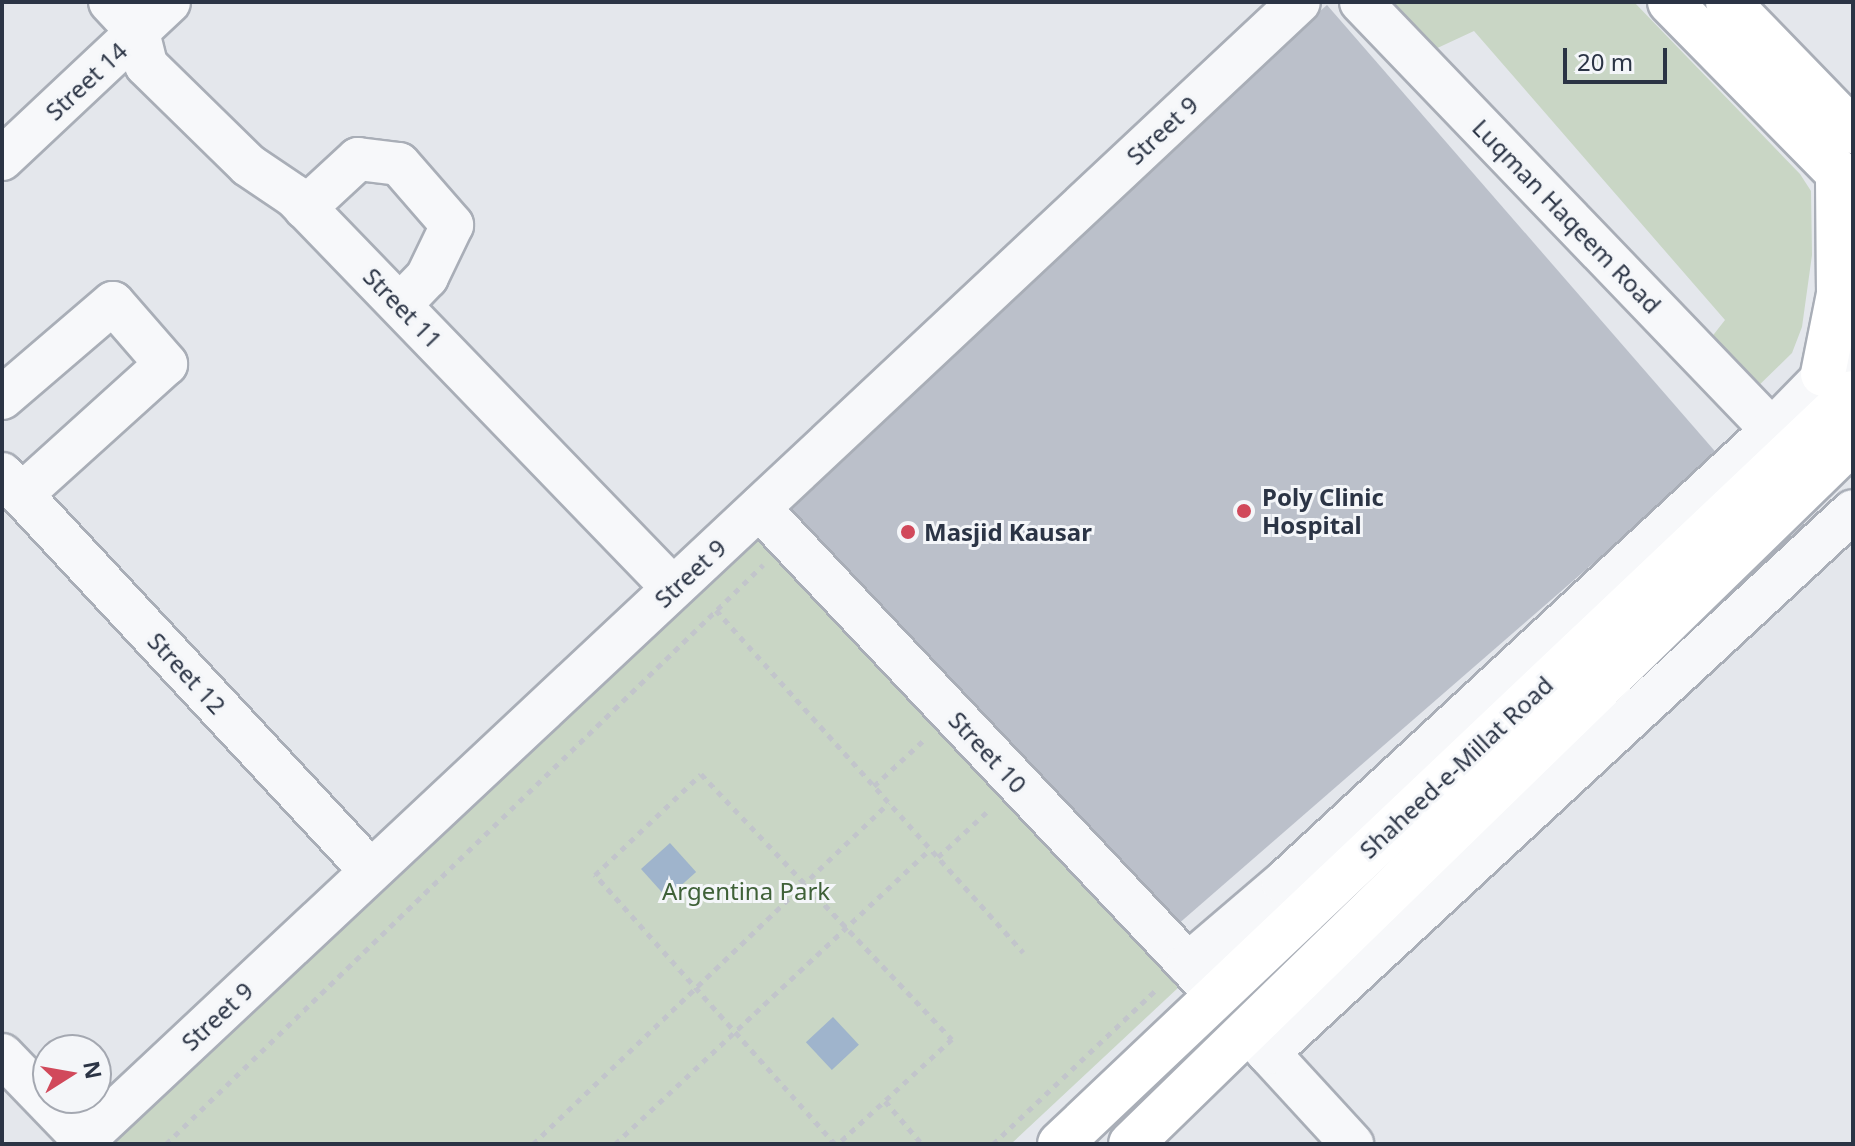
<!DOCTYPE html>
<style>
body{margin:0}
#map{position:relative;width:1855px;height:1146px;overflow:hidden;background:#e4e7ec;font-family:"Noto Sans",sans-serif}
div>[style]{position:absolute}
.green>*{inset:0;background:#c9d6c5}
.water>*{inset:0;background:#9fb4cc;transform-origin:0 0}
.building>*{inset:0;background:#bbc0ca;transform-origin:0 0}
.path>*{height:5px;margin-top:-2.5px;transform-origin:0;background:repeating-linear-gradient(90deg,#c2c5cb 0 6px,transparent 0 12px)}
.roads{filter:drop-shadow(2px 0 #a9aeb7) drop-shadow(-2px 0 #a9aeb7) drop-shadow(0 2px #a9aeb7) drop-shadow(0 -2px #a9aeb7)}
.minor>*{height:42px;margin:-21px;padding:0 21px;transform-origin:21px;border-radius:21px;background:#f7f8fa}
.major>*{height:44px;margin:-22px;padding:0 22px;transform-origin:22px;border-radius:22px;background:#fff}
.dots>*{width:22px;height:22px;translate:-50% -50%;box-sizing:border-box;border:4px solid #f4f6f9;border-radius:50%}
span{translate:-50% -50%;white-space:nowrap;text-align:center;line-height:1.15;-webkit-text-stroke:6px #f4f6f9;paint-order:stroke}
.street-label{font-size:24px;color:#2b3445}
.poi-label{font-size:24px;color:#2b3445;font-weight:700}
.left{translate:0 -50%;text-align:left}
.park-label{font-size:24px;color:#3f6138}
.frame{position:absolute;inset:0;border:4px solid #2b3445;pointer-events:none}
.north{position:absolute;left:32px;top:1034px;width:80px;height:80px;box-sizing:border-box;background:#f4f6f9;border:2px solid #a4a8b1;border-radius:50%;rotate:79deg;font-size:22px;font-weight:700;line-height:32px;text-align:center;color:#2b3445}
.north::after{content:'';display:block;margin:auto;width:28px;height:36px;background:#d1495b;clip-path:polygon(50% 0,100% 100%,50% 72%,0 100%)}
.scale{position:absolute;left:1563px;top:48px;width:104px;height:36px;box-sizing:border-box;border:4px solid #2b3445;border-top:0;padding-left:10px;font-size:24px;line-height:28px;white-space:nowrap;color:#2b3445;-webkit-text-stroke:6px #f4f6f9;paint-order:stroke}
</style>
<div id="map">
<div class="green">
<i style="clip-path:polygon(1386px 2px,1634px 2px,1800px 174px,1811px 191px,1812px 255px,1802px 327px,1792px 353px,1751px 393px,1707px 343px,1725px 320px,1474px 31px,1431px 51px)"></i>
<i style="clip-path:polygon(759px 533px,1180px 986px,1011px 1144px,107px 1144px)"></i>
</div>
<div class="water">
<i style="left:670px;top:843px;width:39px;height:39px;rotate:48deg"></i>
<i style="left:833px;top:1017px;width:38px;height:37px;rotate:47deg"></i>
</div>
<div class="building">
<i style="left:1327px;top:5px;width:596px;height:743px;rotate:49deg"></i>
</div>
<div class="path">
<i style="left:716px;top:610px;width:460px;rotate:48.1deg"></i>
<i style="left:874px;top:786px;width:71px;rotate:-42.7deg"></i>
<i style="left:938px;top:857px;width:71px;rotate:-42.7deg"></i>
<i style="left:885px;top:1101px;width:57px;rotate:49.3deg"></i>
<i style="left:166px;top:1144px;width:832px;rotate:-44.12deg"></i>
<i style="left:533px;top:1144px;width:493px;rotate:-43.8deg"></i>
<i style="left:615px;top:1144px;width:432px;rotate:-43.1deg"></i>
<i style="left:835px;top:1144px;width:361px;rotate:-131.7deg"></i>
<i style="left:595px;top:875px;width:146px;rotate:-43.6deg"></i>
<i style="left:701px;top:774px;width:365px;rotate:46.6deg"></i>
<i style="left:952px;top:1039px;width:155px;rotate:137.4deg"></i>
<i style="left:993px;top:1144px;width:227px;rotate:-43.4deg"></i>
</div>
<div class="roads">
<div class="minor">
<i style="left:110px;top:2px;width:41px;rotate:47deg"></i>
<i style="left:138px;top:32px;width:34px;rotate:76deg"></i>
<i style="left:146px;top:65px;width:143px;rotate:44.4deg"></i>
<i style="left:248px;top:165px;width:55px;rotate:34deg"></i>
<i style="left:294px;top:196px;width:545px;rotate:45.97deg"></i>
<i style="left:1361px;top:2px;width:593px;rotate:46.16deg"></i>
<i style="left:2px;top:159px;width:229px;rotate:-43.2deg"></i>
<i style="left:305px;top:208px;width:72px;rotate:-42.8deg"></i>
<i style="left:358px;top:159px;width:41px;rotate:7deg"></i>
<i style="left:399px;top:164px;width:81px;rotate:49deg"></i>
<i style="left:452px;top:225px;width:58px;rotate:115.7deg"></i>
<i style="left:427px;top:277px;width:37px;rotate:134deg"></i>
<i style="left:2px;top:398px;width:146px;rotate:-40.6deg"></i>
<i style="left:113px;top:303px;width:81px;rotate:49deg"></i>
<i style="left:166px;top:364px;width:195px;rotate:137.9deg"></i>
<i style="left:2px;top:474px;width:542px;rotate:47.09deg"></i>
<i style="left:759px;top:508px;width:652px;rotate:46.74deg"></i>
<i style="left:1188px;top:964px;width:125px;rotate:-40.5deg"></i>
<i style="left:1283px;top:883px;width:667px;rotate:-42.81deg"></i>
<i style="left:1772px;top:430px;width:116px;rotate:-45.7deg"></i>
<i style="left:1250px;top:1033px;width:151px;rotate:47.4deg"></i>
<i style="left:1268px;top:1053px;width:797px;rotate:-42.81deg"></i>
<i style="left:2px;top:1055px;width:118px;rotate:46deg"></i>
<i style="left:80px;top:1144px;width:1670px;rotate:-43.13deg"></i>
</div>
<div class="major">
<i style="left:1670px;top:2px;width:261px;rotate:45.5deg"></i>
<i style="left:1728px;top:2px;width:180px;rotate:45.9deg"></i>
<i style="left:1823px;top:374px;width:82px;rotate:-78.7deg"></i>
<i style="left:1839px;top:294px;width:122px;rotate:-90.5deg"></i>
<i style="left:1060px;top:1144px;width:1092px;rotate:-43.44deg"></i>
<i style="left:1131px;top:1144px;width:1008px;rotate:-44.24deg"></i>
</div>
</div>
<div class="dots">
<i style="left:1244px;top:511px;background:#d1495b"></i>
<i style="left:908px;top:532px;background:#d1495b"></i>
</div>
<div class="street-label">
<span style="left:86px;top:81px;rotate:-43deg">Street 14</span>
<span style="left:1162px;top:130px;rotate:-43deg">Street 9</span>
<span style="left:1567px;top:216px;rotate:46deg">Luqman Haqeem Road</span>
<span style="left:403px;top:308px;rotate:46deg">Street 11</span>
<span style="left:690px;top:573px;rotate:-43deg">Street 9</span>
<span style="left:187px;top:673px;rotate:47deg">Street 12</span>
<span style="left:988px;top:752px;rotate:47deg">Street 10</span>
<span style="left:1456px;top:767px;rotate:-43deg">Shaheed-e-Millat Road</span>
<span style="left:217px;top:1016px;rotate:-43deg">Street 9</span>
</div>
<div class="poi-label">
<span class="left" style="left:1262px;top:511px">Poly Clinic<br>Hospital</span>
<span class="left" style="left:924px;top:532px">Masjid Kausar</span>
</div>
<div class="park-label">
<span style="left:746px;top:891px">Argentina Park</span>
</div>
<div class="frame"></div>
<div class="north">N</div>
<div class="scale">20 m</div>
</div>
